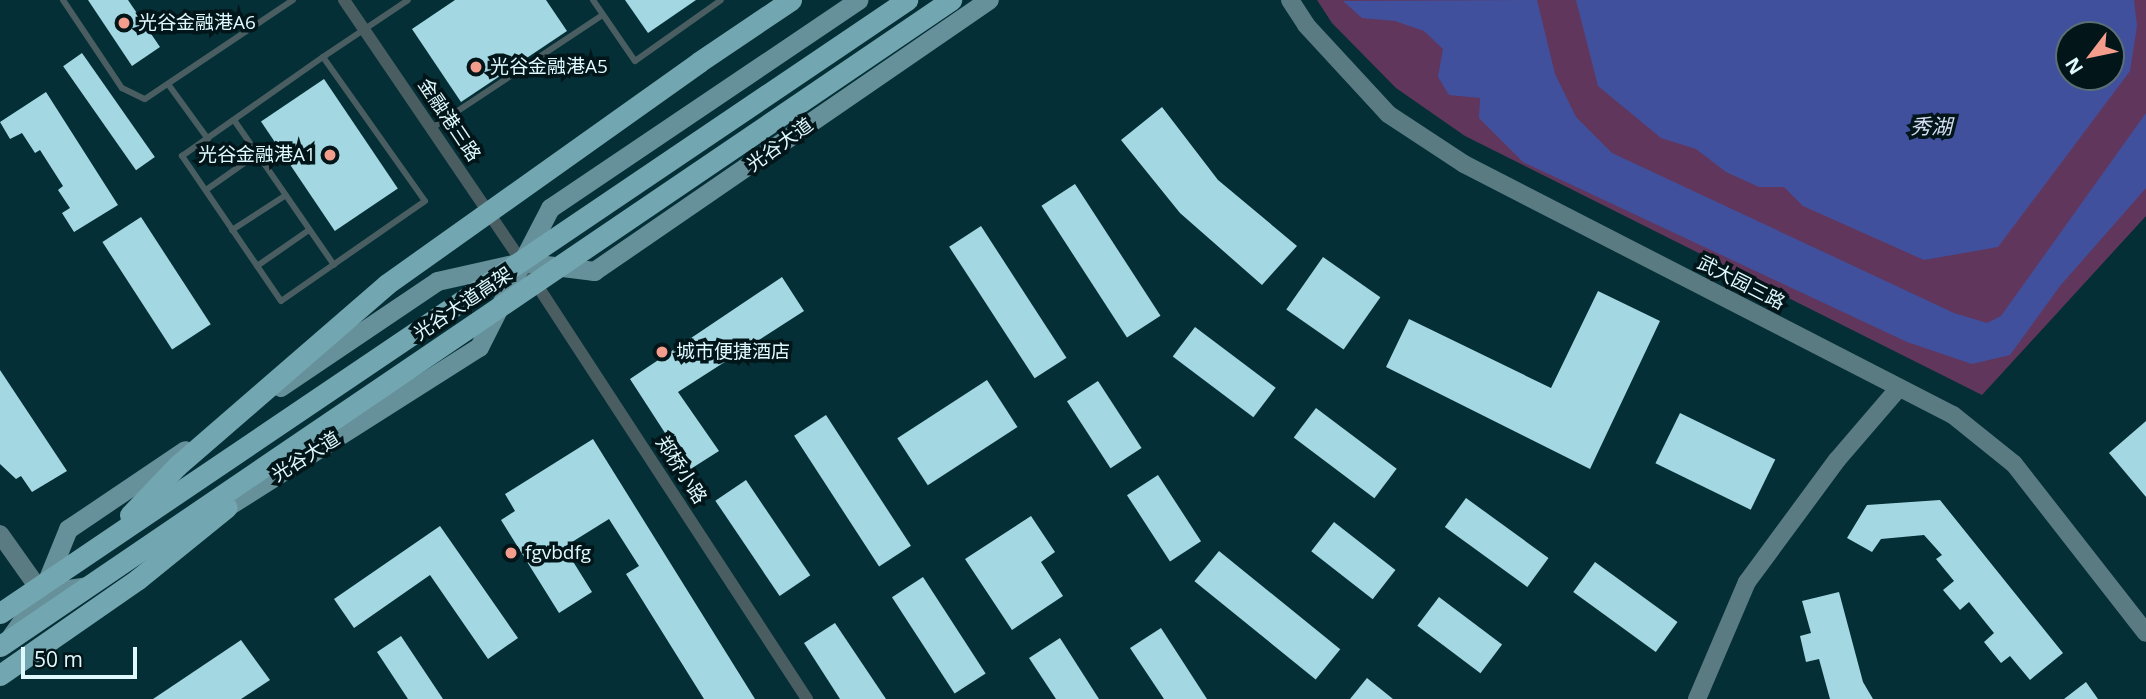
<!DOCTYPE html>
<meta charset="utf-8">
<style>
body{margin:0}
#map{position:relative;width:2146px;height:699px;overflow:hidden;background:#052f36;font-family:"Open Sans","Noto Sans SC",sans-serif}
div>[style]{position:absolute}
.green>*{inset:0;background:#61365c}
.water>*{inset:0;background:#40509d}
.building>*{inset:0;background:#a3d8e3;transform-origin:0 0}
.lane>*{height:6px;margin:-3px;padding:0 3px;transform-origin:3px;border-radius:3px;background:#4a5e62}
.street>*{height:12px;margin:-6px;padding:0 6px;transform-origin:6px;border-radius:6px;background:#4a5e62}
.secondary>*{height:18px;margin:-9px;padding:0 9px;transform-origin:9px;border-radius:9px;background:#5b7b82}
.primary>*{height:19px;margin:-9.5px;padding:0 9.5px;transform-origin:9.5px;border-radius:9.5px;background:#67919a}
.highway>*{height:21px;margin:-10.5px;padding:0 10.5px;transform-origin:10.5px;border-radius:10.5px;background:#72a6b0}
.highway-bridge>*{height:21px;margin:-10.5px;padding:0 10.5px;transform-origin:10.5px;border-radius:10.5px;background:#72a6b0}
.dots>*{width:19px;height:19px;translate:-50% -50%;box-sizing:border-box;border:4px solid #021519;border-radius:50%}
span{translate:-50% -50%;white-space:nowrap;text-align:center;line-height:1.15;-webkit-text-stroke:7px #021519;paint-order:stroke}
.poi-label{font-size:19px;color:#dff9fe}
.left{translate:0 -50%;text-align:left}
.right{translate:-100% -50%;text-align:right}
.street-label{font-size:19px;color:#dff9fe}
.water-label{font-size:21px;color:#d5ddf2;font-style:italic}
.north{position:absolute;left:2055px;top:21px;width:70px;height:70px;box-sizing:border-box;background:#021519;border:2px solid #5a7075;border-radius:50%;rotate:238deg;font-size:19px;font-weight:700;line-height:28px;text-align:center;color:#dff9fe}
.north::after{content:'';display:block;margin:auto;width:24px;height:32px;background:#f49d8c;clip-path:polygon(50% 0,100% 100%,50% 72%,0 100%)}
.scale{position:absolute;left:21px;top:647px;width:116px;height:32px;box-sizing:border-box;border:4px solid #dff9fe;border-top:0;padding-left:9px;font-size:21px;line-height:24px;white-space:nowrap;color:#dff9fe;-webkit-text-stroke:5px #021519;paint-order:stroke}
</style>
<div id="map">
<div class="green">
<i style="clip-path:polygon(evenodd,1317px 0,2146px 0,2146px 216px,1982px 395px,1465px 136px,1396px 88px,1332px 23px,1317px 0,2069px 35px,2111px 35px,2111px 77px,2069px 77px,2069px 35px)"></i>
</div>
<div class="water">
<i style="clip-path:polygon(1537px 0,1555px 74px,1576px 117px,1612px 153px,1954px 313px,1987px 323px,2001px 316px,2146px 113px,2146px 188px,2060px 286px,2010px 355px,1972px 364px,1907px 342px,1523px 162px,1479px 118px,1480px 98px,1449px 95px,1438px 77px,1443px 49px,1424px 31px,1395px 21px,1362px 18px,1343px 1px)"></i>
<i style="clip-path:polygon(evenodd,1576px 0,2134px 0,2137px 26px,2130px 71px,1998px 247px,1924px 260px,1803px 206px,1784px 187px,1759px 187px,1726px 172px,1696px 149px,1661px 138px,1598px 86px,1576px 0,2111px 35px,2111px 77px,2069px 77px,2069px 35px,2111px 35px)"></i>
</div>
<div class="building">
<i style="clip-path:polygon(88px 0,128px 0,160px 47px,132px 66px)"></i>
<i style="clip-path:polygon(455px 0,546px 0,567px 31px,461px 102px,412px 29px)"></i>
<i style="clip-path:polygon(625px 0,696px 0,648px 33px)"></i>
<i style="left:82px;top:53px;width:127px;height:23px;rotate:55deg"></i>
<i style="left:324px;top:79px;width:132px;height:76px;rotate:56deg"></i>
<i style="clip-path:polygon(46px 92px,118px 205px,74px 232px,62px 213px,70px 208px,58px 190px,63px 186px,40px 150px,35px 153px,22px 133px,10px 139px,0 122px)"></i>
<i style="clip-path:polygon(1162px 107px,1218px 180px,1297px 246px,1262px 285px,1180px 213px,1121px 140px)"></i>
<i style="left:1075px;top:184px;width:157px;height:40px;rotate:57deg"></i>
<i style="left:141px;top:217px;width:128px;height:46px;rotate:57deg"></i>
<i style="left:981px;top:226px;width:157px;height:38px;rotate:57deg"></i>
<i style="left:1323px;top:257px;width:70px;height:64px;rotate:35deg"></i>
<i style="clip-path:polygon(782px 277px,804px 311px,678px 392px,719px 451px,689px 470px,630px 379px)"></i>
<i style="clip-path:polygon(1598px 291px,1660px 321px,1590px 469px,1386px 367px,1409px 319px,1551px 388px)"></i>
<i style="left:1195px;top:327px;width:101px;height:37px;rotate:37deg"></i>
<i style="clip-path:polygon(0 370px,67px 471px,32px 492px,21px 476px,16px 479px,0 464px)"></i>
<i style="left:987px;top:380px;width:56px;height:107px;rotate:57deg"></i>
<i style="left:1098px;top:381px;width:80px;height:37px;rotate:57deg"></i>
<i style="left:1316px;top:408px;width:101px;height:37px;rotate:37deg"></i>
<i style="left:1680px;top:413px;width:106px;height:56px;rotate:26deg"></i>
<i style="left:826px;top:415px;width:156px;height:38px;rotate:57deg"></i>
<i style="clip-path:polygon(2146px 421px,2146px 497px,2109px 453px)"></i>
<i style="clip-path:polygon(593px 439px,755px 699px,704px 699px,626px 574px,639px 566px,609px 519px,564px 547px,592px 592px,559px 613px,501px 520px,515px 511px,505px 494px)"></i>
<i style="left:1158px;top:475px;width:79px;height:37px;rotate:57deg"></i>
<i style="left:746px;top:480px;width:115px;height:37px;rotate:56deg"></i>
<i style="left:1466px;top:498px;width:102px;height:36px;rotate:36deg"></i>
<i style="clip-path:polygon(1940px 500px,2063px 653px,2030px 680px,2010px 656px,2001px 663px,1984px 642px,1994px 633px,1969px 602px,1960px 610px,1943px 590px,1954px 581px,1936px 559px,1942px 555px,1924px 535px,1881px 539px,1872px 552px,1847px 538px,1867px 505px)"></i>
<i style="clip-path:polygon(1031px 516px,1055px 552px,1041px 562px,1063px 596px,1012px 630px,965px 559px)"></i>
<i style="left:1334px;top:522px;width:78px;height:37px;rotate:38deg"></i>
<i style="clip-path:polygon(440px 526px,518px 638px,488px 659px,430px 575px,354px 628px,334px 599px)"></i>
<i style="left:1219px;top:551px;width:156px;height:39px;rotate:39deg"></i>
<i style="left:1595px;top:562px;width:102px;height:37px;rotate:36deg"></i>
<i style="left:923px;top:577px;width:115px;height:37px;rotate:57deg"></i>
<i style="clip-path:polygon(1839px 592px,1863px 682px,1873px 699px,1830px 699px,1819px 659px,1806px 662px,1800px 636px,1811px 633px,1802px 601px)"></i>
<i style="left:1439px;top:597px;width:79px;height:36px;rotate:37deg"></i>
<i style="clip-path:polygon(835px 623px,886px 699px,840px 699px,804px 643px)"></i>
<i style="clip-path:polygon(1161px 628px,1207px 699px,1164px 699px,1130px 648px)"></i>
<i style="clip-path:polygon(401px 636px,443px 699px,408px 699px,377px 652px)"></i>
<i style="clip-path:polygon(1060px 638px,1099px 699px,1056px 699px,1029px 658px)"></i>
<i style="clip-path:polygon(241px 640px,270px 680px,241px 699px,153px 699px)"></i>
<i style="clip-path:polygon(1367px 678px,1393px 699px,1350px 699px)"></i>
<i style="clip-path:polygon(2086px 682px,2098px 699px,2064px 699px)"></i>
</div>
<div class="lane">
<i style="left:63px;top:0;width:106px;rotate:56.2deg"></i>
<i style="left:122px;top:88px;width:25px;rotate:26deg"></i>
<i style="left:145px;top:99px;width:178px;rotate:-33.8deg"></i>
<i style="left:593px;top:0;width:74px;rotate:55.5deg"></i>
<i style="left:635px;top:61px;width:105px;rotate:-35.3deg"></i>
<i style="left:323px;top:57px;width:176px;rotate:54.7deg"></i>
<i style="left:425px;top:201px;width:175px;rotate:145.2deg"></i>
<i style="left:281px;top:301px;width:176px;rotate:-124.3deg"></i>
<i style="left:182px;top:156px;width:172px;rotate:-35.1deg"></i>
<i style="left:323px;top:57px;width:102px;rotate:-33.8deg"></i>
<i style="left:168px;top:84px;width:68px;rotate:54deg"></i>
<i style="left:234px;top:120px;width:176px;rotate:55.4deg"></i>
<i style="left:432px;top:128px;width:205px;rotate:-33.5deg"></i>
<i style="left:206px;top:190px;width:62px;rotate:-35.2deg"></i>
<i style="left:232px;top:230px;width:64px;rotate:-32.9deg"></i>
<i style="left:257px;top:266px;width:63px;rotate:-34.7deg"></i>
</div>
<div class="street">
<i style="left:344px;top:0;width:317px;rotate:55.8deg"></i>
<i style="left:522px;top:262px;width:522px;rotate:56.89deg"></i>
</div>
<div class="secondary">
<i style="left:1290px;top:0;width:30px;rotate:57deg"></i>
<i style="left:1306px;top:25px;width:121px;rotate:47.3deg"></i>
<i style="left:1388px;top:114px;width:91px;rotate:33.3deg"></i>
<i style="left:1464px;top:164px;width:550px;rotate:27.17deg"></i>
<i style="left:1953px;top:415px;width:78px;rotate:38.8deg"></i>
<i style="left:2014px;top:464px;width:214px;rotate:52deg"></i>
<i style="left:0;top:534px;width:72px;rotate:54.6deg"></i>
<i style="left:1697px;top:699px;width:127px;rotate:-66.9deg"></i>
<i style="left:1747px;top:582px;width:152px;rotate:-53.6deg"></i>
<i style="left:1837px;top:460px;width:95px;rotate:-49.3deg"></i>
</div>
<div class="primary">
<i style="left:280px;top:387px;width:189px;rotate:-34deg"></i>
<i style="left:437px;top:281px;width:87px;rotate:-12.6deg"></i>
<i style="left:522px;top:262px;width:61px;rotate:-62.6deg"></i>
<i style="left:550px;top:208px;width:372px;rotate:-34deg"></i>
<i style="left:214px;top:515px;width:314px;rotate:-32.4deg"></i>
<i style="left:479px;top:347px;width:95px;rotate:-63.2deg"></i>
<i style="left:522px;top:262px;width:73px;rotate:7.1deg"></i>
<i style="left:594px;top:271px;width:479px;rotate:-34.5deg"></i>
<i style="left:44px;top:588px;width:64px;rotate:-67.9deg"></i>
<i style="left:68px;top:529px;width:141px;rotate:-34deg"></i>
<i style="left:11px;top:636px;width:53px;rotate:-54.2deg"></i>
<i style="left:42px;top:593px;width:47px;rotate:-8.7deg"></i>
</div>
<div class="highway">
<i style="left:699px;top:62px;width:111px;rotate:-34deg"></i>
<i style="left:0;top:675px;width:168px;rotate:-34.8deg"></i>
<i style="left:138px;top:579px;width:114px;rotate:-39deg"></i>
</div>
<div class="highway-bridge">
<i style="left:130px;top:515px;width:68px;rotate:-46.2deg"></i>
<i style="left:177px;top:466px;width:278px;rotate:-40.9deg"></i>
<i style="left:387px;top:284px;width:383px;rotate:-35.4deg"></i>
<i style="left:0;top:613px;width:1095px;rotate:-34.05deg"></i>
<i style="left:0;top:646px;width:1150px;rotate:-34.19deg"></i>
</div>
<div class="dots">
<i style="left:124px;top:23px;background:#f49d8c"></i>
<i style="left:476px;top:67px;background:#f49d8c"></i>
<i style="left:330px;top:155px;background:#f49d8c"></i>
<i style="left:662px;top:352px;background:#f49d8c"></i>
<i style="left:511px;top:553px;background:#f49d8c"></i>
</div>
<div class="poi-label">
<span class="left" style="left:138px;top:23px">光谷金融港A6</span>
<span class="left" style="left:490px;top:67px">光谷金融港A5</span>
<span class="right" style="left:316px;top:155px">光谷金融港A1</span>
<span class="left" style="left:676px;top:352px">城市便捷酒店</span>
<span class="left" style="left:525px;top:553px">fgvbdfg</span>
</div>
<div class="street-label">
<span style="left:449px;top:120px;rotate:56deg">金融港三路</span>
<span style="left:780px;top:145px;rotate:-36deg">光谷大道</span>
<span style="left:1741px;top:283px;rotate:27deg">武大园三路</span>
<span style="left:463px;top:304px;rotate:-34deg">光谷大道高架</span>
<span style="left:306px;top:457px;rotate:-32deg">光谷大道</span>
<span style="left:681px;top:470px;rotate:57deg">郑桥小路</span>
</div>
<div class="water-label">
<span style="left:1931px;top:126px">秀湖</span>
</div>
<div class="north">N</div>
<div class="scale">50 m</div>
</div>
